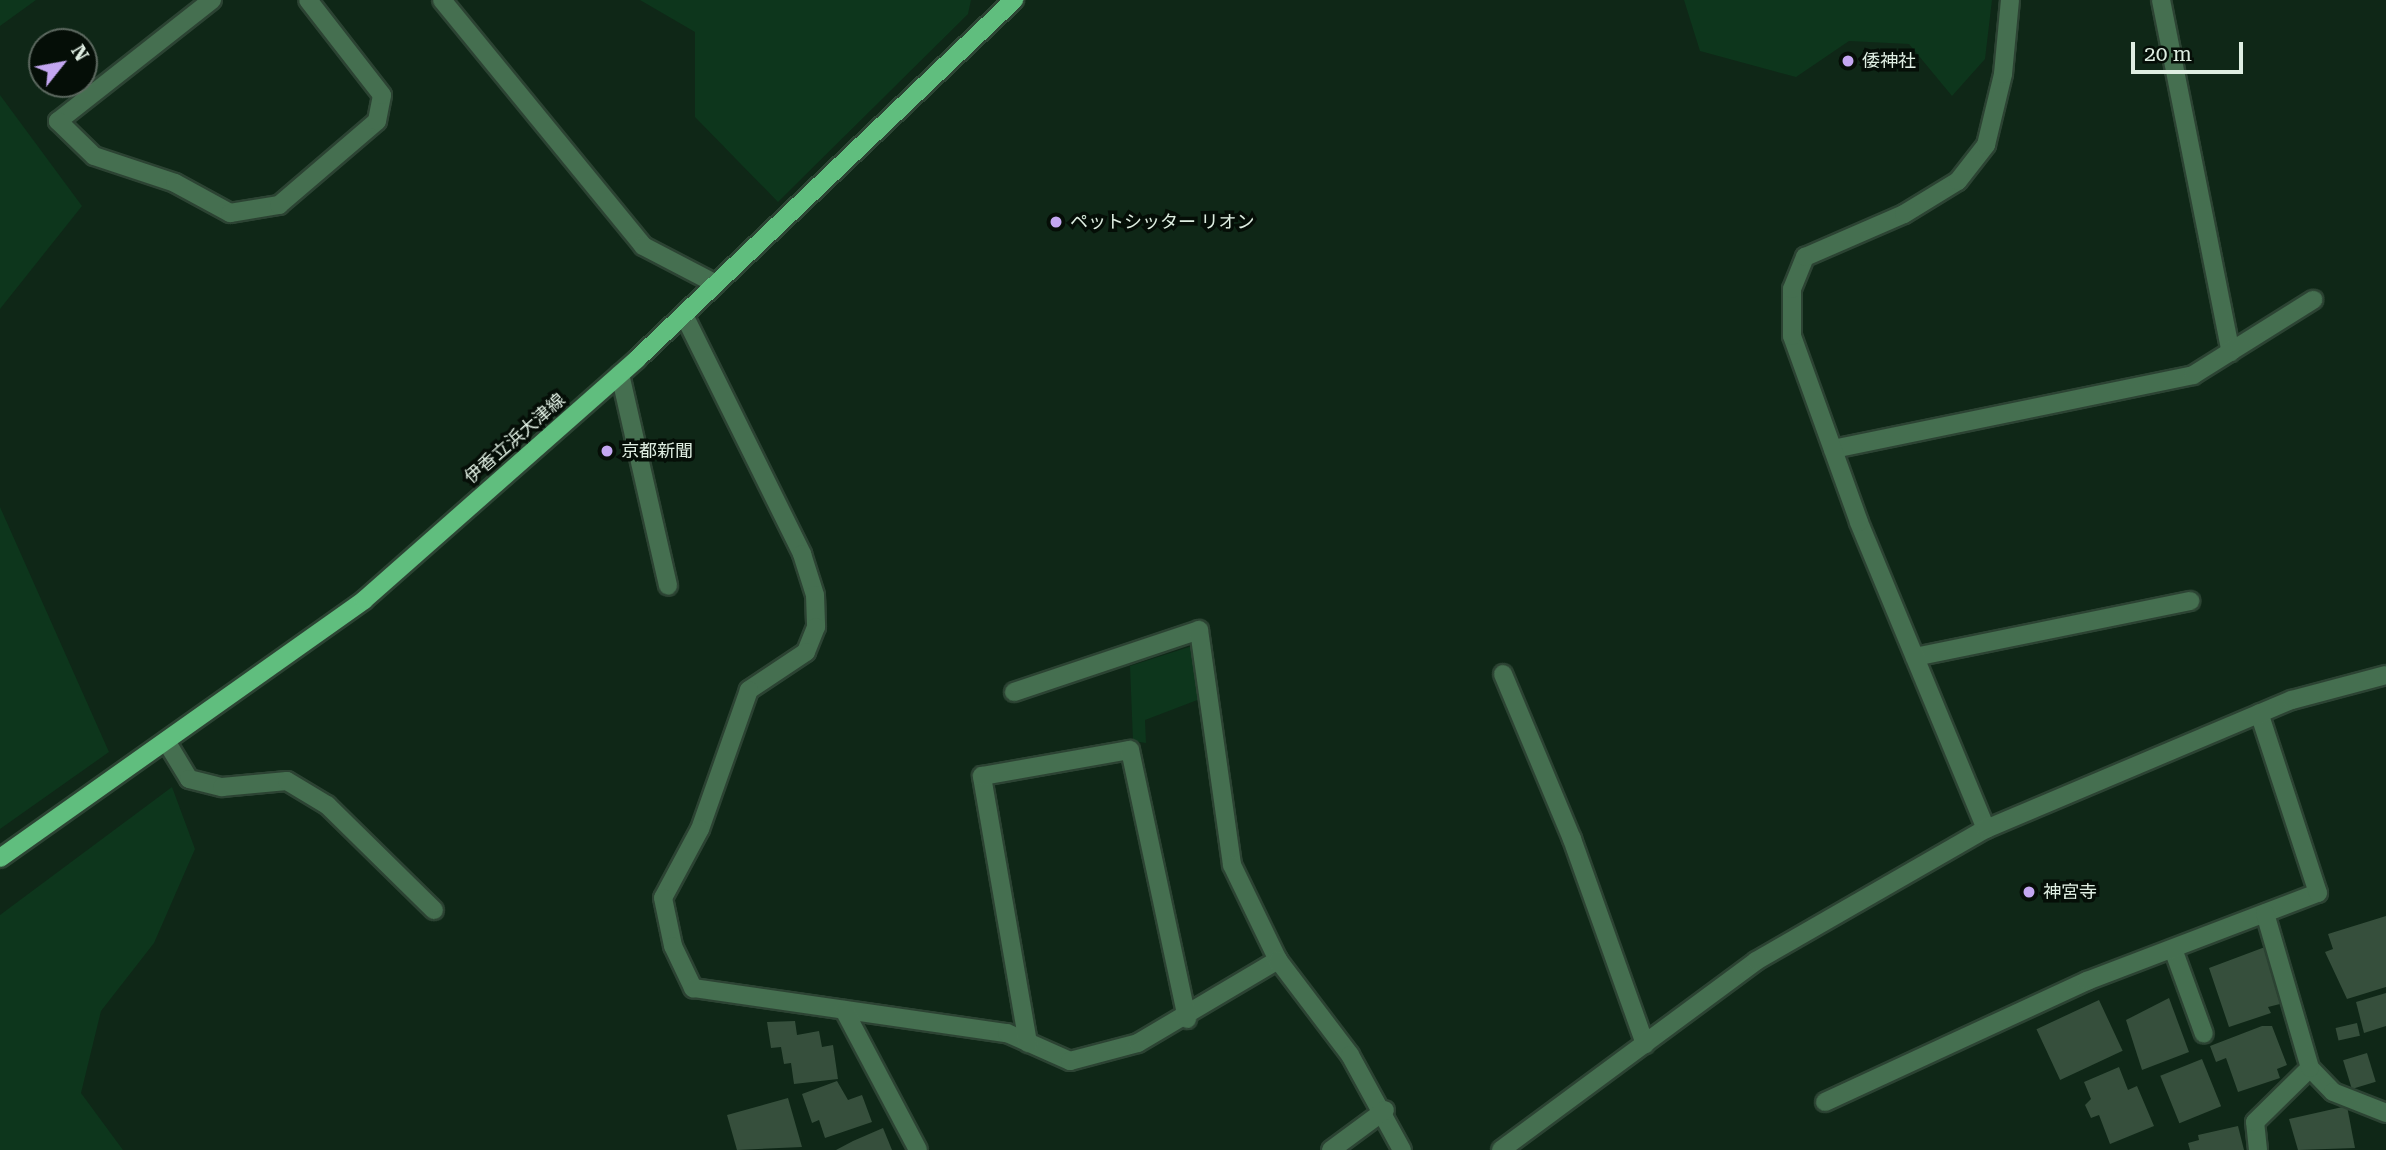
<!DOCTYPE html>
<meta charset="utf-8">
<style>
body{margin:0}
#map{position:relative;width:2386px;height:1150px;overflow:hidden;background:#0f2717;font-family:"Roboto Serif","Noto Sans JP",serif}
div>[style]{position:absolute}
.green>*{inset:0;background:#0d361c}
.building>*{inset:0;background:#364f3c;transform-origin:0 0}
.roads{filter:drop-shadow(2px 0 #2c4333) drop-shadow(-2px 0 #2c4333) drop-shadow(0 2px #2c4333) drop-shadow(0 -2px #2c4333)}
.street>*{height:18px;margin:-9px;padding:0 9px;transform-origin:9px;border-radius:9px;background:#456f50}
.primary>*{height:18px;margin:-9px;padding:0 9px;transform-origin:9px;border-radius:9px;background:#60be7e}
.dots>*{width:19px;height:19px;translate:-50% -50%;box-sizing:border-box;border:4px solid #050e07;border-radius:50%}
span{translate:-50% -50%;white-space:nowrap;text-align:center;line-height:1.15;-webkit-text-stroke:7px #050e07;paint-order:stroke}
.poi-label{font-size:18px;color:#dfeee2}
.left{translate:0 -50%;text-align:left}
.street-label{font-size:18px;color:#dfeee2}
.north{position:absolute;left:28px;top:28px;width:70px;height:70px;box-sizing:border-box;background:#050e07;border:2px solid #5c685f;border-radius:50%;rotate:59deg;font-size:19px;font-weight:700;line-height:28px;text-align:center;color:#dfeee2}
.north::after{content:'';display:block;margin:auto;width:24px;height:32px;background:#c4a7f1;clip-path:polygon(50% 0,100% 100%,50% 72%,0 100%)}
.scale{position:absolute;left:2131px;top:42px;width:112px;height:32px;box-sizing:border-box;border:4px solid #dfeee2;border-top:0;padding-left:9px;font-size:21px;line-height:24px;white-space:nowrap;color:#dfeee2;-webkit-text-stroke:5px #050e07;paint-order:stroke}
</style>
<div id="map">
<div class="green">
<i style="clip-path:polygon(0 0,36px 0,0 26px)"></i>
<i style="clip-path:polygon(640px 0,971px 0,968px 14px,778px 202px,695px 117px,695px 32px)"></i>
<i style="clip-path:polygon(1684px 0,1992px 0,1985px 59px,1952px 96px,1909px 44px,1849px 41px,1796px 77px,1700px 51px)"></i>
<i style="clip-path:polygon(0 95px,82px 206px,0 309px)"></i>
<i style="clip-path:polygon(0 507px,109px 752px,0 829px)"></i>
<i style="clip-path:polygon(1192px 646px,1200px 699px,1145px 720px,1146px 743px,1133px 741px,1130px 666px)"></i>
<i style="clip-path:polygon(172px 787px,195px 849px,154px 943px,101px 1011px,81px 1093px,123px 1150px,0 1150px,0 915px)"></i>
</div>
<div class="building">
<i style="clip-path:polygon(2386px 916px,2386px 987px,2347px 999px,2325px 952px,2333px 949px,2328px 934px)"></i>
<i style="clip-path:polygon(2265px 947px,2280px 1004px,2268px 1007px,2271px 1013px,2229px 1027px,2209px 968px)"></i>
<i style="clip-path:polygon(2386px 993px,2386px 1026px,2364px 1033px,2356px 1002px)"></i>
<i style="clip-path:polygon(2169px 998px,2189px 1052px,2142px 1070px,2126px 1020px)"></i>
<i style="left:2099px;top:1000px;width:56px;height:69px;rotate:65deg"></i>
<i style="clip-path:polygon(795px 1021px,797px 1035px,819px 1031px,822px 1047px,833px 1045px,838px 1079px,794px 1084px,791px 1063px,784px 1064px,781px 1047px,771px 1048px,767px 1022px)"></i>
<i style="left:2357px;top:1023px;width:13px;height:22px;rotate:77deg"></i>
<i style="clip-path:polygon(2262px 1026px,2272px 1026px,2287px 1065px,2277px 1069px,2280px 1078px,2238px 1092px,2226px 1058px,2216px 1062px,2210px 1046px)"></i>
<i style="left:2367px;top:1053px;width:30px;height:25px;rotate:73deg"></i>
<i style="left:2202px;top:1059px;width:51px;height:45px;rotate:68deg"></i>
<i style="clip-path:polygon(2119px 1067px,2128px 1090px,2137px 1086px,2154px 1126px,2110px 1144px,2099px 1115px,2091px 1118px,2085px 1105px,2091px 1099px,2084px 1082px)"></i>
<i style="clip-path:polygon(837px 1081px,848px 1100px,862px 1095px,872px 1122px,825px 1138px,819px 1120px,812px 1123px,802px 1094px)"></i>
<i style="clip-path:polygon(788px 1098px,802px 1147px,737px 1150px,727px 1115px)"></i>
<i style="clip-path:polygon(2347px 1106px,2355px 1148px,2298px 1150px,2289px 1119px)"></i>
<i style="clip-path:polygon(2238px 1126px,2244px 1150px,2190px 1150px,2188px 1143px,2199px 1140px,2198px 1135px)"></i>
<i style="clip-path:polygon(883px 1128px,892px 1150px,836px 1150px,853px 1141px)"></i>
</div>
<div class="roads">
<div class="street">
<i style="left:212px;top:0;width:196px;rotate:141.8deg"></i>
<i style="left:58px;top:121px;width:50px;rotate:44.2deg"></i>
<i style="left:94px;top:156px;width:85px;rotate:18.4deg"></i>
<i style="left:175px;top:183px;width:63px;rotate:28.6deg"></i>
<i style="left:230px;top:213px;width:50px;rotate:-9.3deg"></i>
<i style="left:279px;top:205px;width:129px;rotate:-40.6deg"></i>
<i style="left:377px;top:121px;width:26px;rotate:-79deg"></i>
<i style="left:382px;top:95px;width:120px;rotate:-127.9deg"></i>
<i style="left:442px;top:0;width:318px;rotate:50.7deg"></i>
<i style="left:643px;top:246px;width:82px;rotate:27.5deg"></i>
<i style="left:2161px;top:0;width:359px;rotate:78.8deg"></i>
<i style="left:684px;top:315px;width:267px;rotate:63.7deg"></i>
<i style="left:802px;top:554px;width:43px;rotate:72.4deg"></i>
<i style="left:815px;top:595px;width:32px;rotate:88deg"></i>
<i style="left:816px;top:627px;width:27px;rotate:112deg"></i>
<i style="left:806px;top:652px;width:69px;rotate:146.3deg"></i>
<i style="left:749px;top:690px;width:147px;rotate:109.4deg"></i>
<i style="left:700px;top:829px;width:78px;rotate:118.2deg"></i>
<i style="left:663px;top:898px;width:49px;rotate:78.2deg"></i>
<i style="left:673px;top:946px;width:47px;rotate:64.5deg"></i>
<i style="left:693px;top:988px;width:317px;rotate:8.2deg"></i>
<i style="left:1007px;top:1033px;width:69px;rotate:24deg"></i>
<i style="left:1070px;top:1061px;width:70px;rotate:-14.8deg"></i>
<i style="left:1138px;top:1043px;width:163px;rotate:-30.7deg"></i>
<i style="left:620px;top:374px;width:217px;rotate:77.2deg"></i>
<i style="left:1833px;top:449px;width:368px;rotate:-11.6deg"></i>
<i style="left:2193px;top:375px;width:142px;rotate:-32deg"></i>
<i style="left:1915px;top:657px;width:281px;rotate:-11.5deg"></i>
<i style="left:1503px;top:674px;width:179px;rotate:67.3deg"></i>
<i style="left:1572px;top:839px;width:218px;rotate:70.4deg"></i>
<i style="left:1014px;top:692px;width:195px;rotate:-18.5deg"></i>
<i style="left:1199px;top:630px;width:237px;rotate:82deg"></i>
<i style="left:1232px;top:865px;width:106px;rotate:64.2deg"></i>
<i style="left:1278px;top:960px;width:119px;rotate:52.8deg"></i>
<i style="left:1350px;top:1055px;width:108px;rotate:61.3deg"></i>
<i style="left:166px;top:741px;width:44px;rotate:58.8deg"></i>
<i style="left:189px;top:779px;width:34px;rotate:14deg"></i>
<i style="left:222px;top:787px;width:65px;rotate:-5.3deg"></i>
<i style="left:287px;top:781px;width:47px;rotate:31deg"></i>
<i style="left:327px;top:805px;width:150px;rotate:44.5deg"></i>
<i style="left:1986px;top:829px;width:332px;rotate:-112.5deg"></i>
<i style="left:1859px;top:522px;width:198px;rotate:-109.8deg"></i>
<i style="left:1792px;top:336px;width:47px;rotate:-90deg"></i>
<i style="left:1792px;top:289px;width:35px;rotate:-68deg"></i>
<i style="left:1805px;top:257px;width:108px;rotate:-23.5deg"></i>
<i style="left:1904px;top:214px;width:63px;rotate:-31.4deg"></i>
<i style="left:1958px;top:181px;width:46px;rotate:-52.1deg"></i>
<i style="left:1986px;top:145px;width:73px;rotate:-76.5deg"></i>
<i style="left:2003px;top:74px;width:74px;rotate:-84.6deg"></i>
<i style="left:2173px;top:949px;width:90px;rotate:70deg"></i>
<i style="left:844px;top:1010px;width:158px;rotate:62.1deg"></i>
<i style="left:1028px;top:1043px;width:271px;rotate:-99.8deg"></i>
<i style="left:982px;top:776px;width:150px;rotate:-10deg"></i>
<i style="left:1130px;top:750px;width:275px;rotate:78deg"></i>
<i style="left:2310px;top:1068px;width:33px;rotate:46deg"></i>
<i style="left:2333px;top:1092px;width:57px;rotate:21.6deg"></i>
<i style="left:1825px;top:1102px;width:289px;rotate:-24.8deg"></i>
<i style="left:2087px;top:981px;width:247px;rotate:-20.9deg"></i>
<i style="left:2318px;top:893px;width:189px;rotate:-108.1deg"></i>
<i style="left:1331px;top:1150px;width:67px;rotate:-36.5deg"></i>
<i style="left:1501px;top:1150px;width:317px;rotate:-36.5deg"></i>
<i style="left:1756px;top:961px;width:265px;rotate:-29.9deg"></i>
<i style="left:1986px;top:829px;width:332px;rotate:-22.9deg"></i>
<i style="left:2292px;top:700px;width:97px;rotate:-14.9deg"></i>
<i style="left:2258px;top:1150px;width:28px;rotate:-96deg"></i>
<i style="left:2255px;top:1122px;width:77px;rotate:-44.5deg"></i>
<i style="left:2310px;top:1068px;width:161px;rotate:-106.2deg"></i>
</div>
<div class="primary">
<i style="left:0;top:858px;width:446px;rotate:-35.3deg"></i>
<i style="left:364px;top:600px;width:364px;rotate:-41.4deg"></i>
<i style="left:637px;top:359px;width:521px;rotate:-43.6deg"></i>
</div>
</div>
<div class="dots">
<i style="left:1848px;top:61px;background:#c4a7f1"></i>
<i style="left:1056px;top:222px;background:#c4a7f1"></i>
<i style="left:607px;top:451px;background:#c4a7f1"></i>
<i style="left:2029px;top:892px;background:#c4a7f1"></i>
</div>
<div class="poi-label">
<span class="left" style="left:1862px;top:61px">倭神社</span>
<span class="left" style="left:1070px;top:222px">ペットシッター リオン</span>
<span class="left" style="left:621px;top:451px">京都新聞</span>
<span class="left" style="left:2043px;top:892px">神宮寺</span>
</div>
<div class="street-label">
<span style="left:515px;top:439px;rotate:-41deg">伊香立浜大津線</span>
</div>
<div class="north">N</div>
<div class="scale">20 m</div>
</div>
